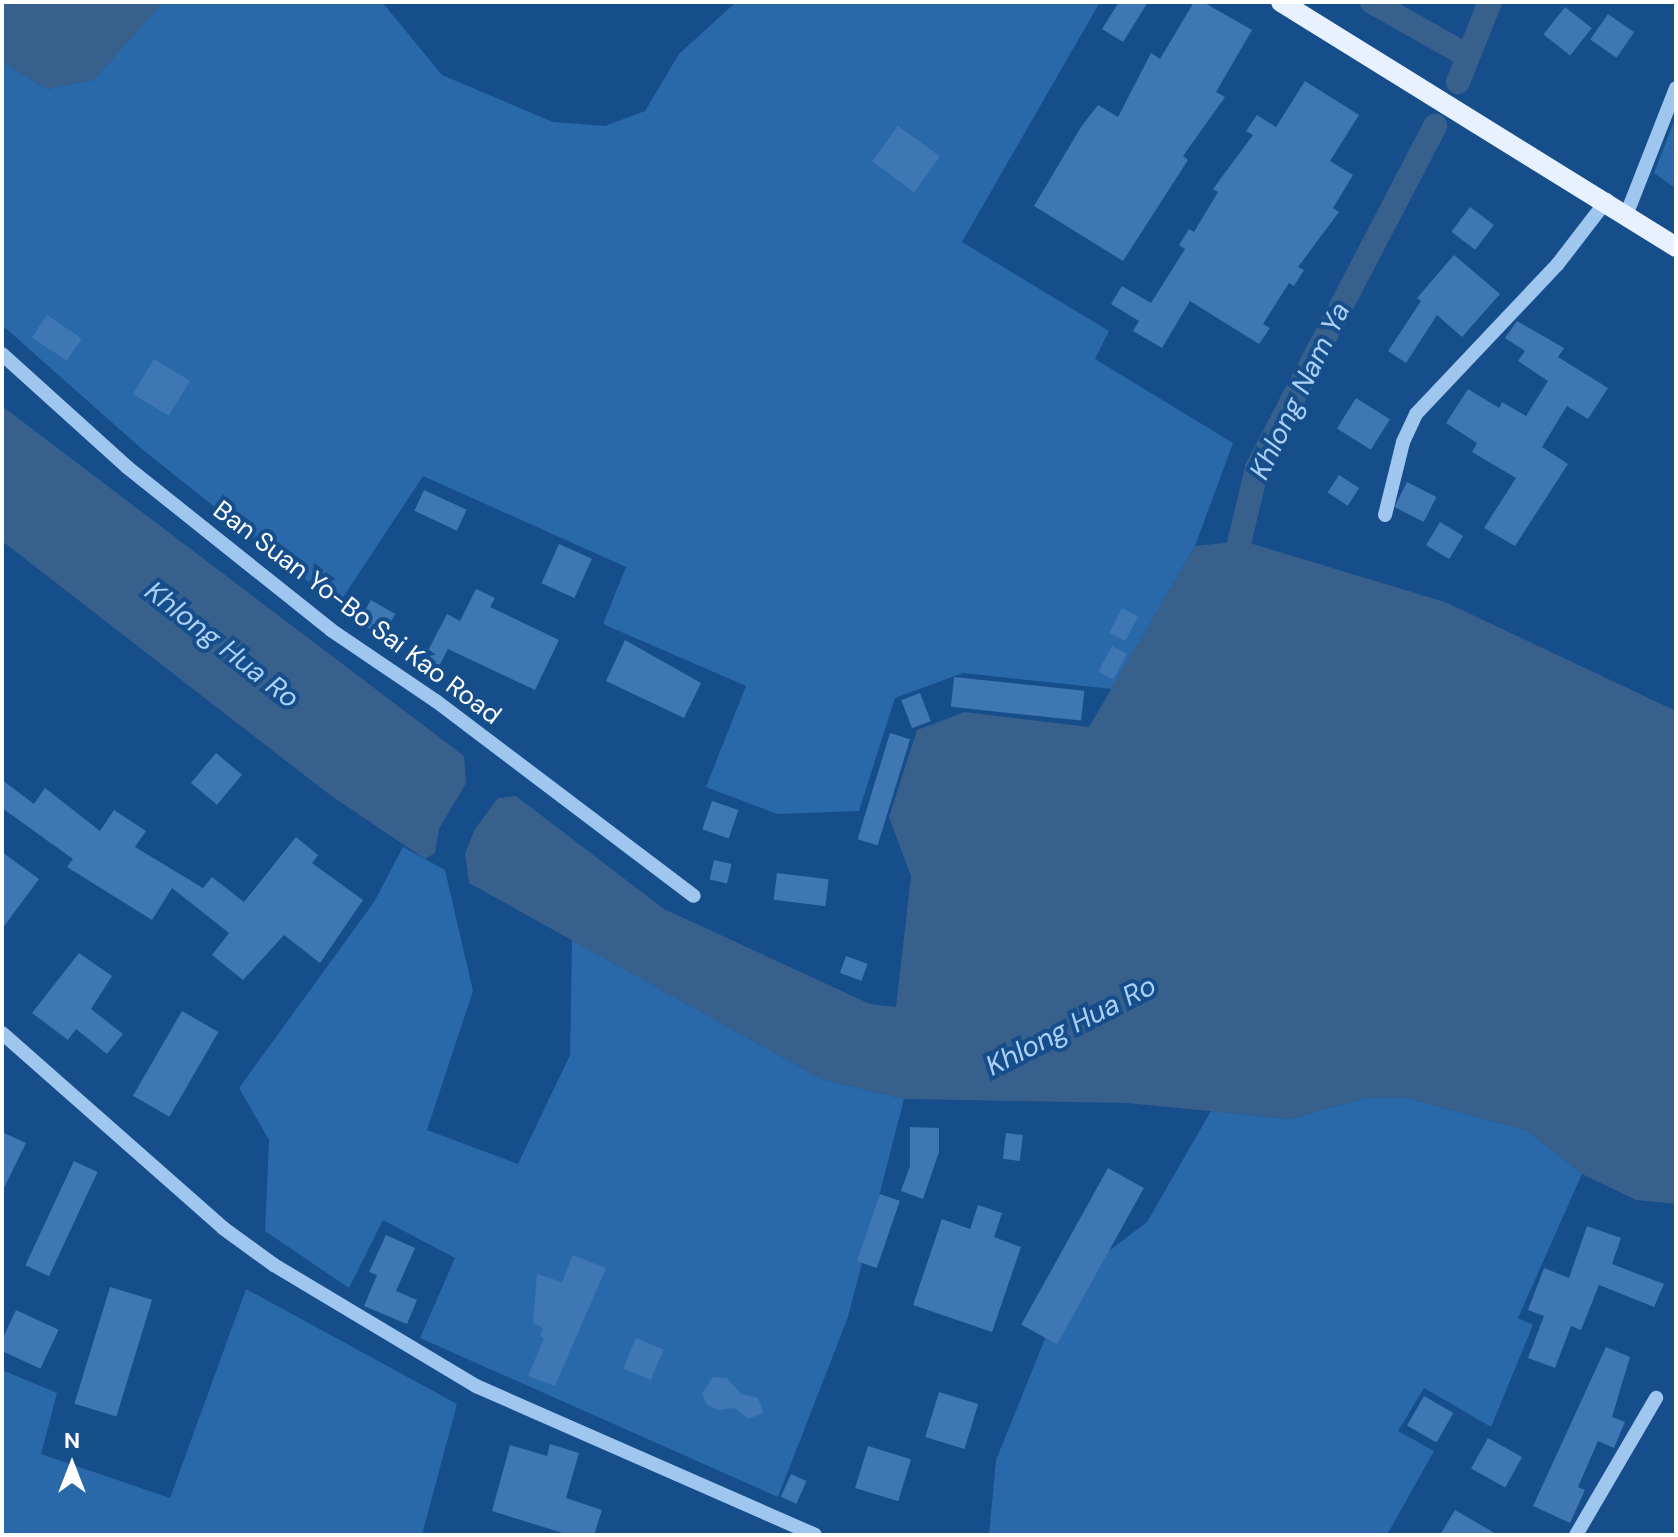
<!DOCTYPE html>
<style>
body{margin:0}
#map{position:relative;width:1678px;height:1537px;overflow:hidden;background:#164d8b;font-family:"DM Sans",sans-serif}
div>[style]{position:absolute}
.green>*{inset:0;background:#2968a9}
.water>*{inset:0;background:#37608d}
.canal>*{height:24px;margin:-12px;padding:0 12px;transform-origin:12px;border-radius:12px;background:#37608d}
.building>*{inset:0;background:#3e77b3;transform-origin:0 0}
.minor>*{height:14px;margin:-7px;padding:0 7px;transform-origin:7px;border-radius:7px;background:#9fc6ef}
.major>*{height:20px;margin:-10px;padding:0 10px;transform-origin:10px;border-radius:10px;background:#e7f1ff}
span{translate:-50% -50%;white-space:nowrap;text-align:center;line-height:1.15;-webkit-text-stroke:8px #164d8b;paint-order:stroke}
.street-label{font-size:26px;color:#fff}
.water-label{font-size:28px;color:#abd0f6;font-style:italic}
.frame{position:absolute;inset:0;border:4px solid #fff;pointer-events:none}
.north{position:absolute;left:32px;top:1425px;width:80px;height:80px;-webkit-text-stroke:6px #164d8b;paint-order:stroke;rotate:0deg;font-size:22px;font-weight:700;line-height:32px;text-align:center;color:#fff}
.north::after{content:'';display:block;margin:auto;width:28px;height:36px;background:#fff;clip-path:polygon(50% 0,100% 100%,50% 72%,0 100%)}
</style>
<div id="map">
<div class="green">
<i style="clip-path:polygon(163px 2px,382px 2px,442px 75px,553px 122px,605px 126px,645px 111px,679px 54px,736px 2px,1100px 2px,962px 242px,1109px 331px,1095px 359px,1233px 443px,1195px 546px,1112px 689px,963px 673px,895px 698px,859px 811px,777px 814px,706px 787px,746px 686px,603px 624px,626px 567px,423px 476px,338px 605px,143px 450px,2px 325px,2px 62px,47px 89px,93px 80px)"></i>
<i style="clip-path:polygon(1676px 116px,1676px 189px,1654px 173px)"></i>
<i style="clip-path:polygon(403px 847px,445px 870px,473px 991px,427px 1130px,518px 1164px,570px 1055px,572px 940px,822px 1079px,904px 1099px,848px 1317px,778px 1497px,420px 1338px,455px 1258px,383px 1220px,349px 1288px,265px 1231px,269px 1140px,239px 1088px,374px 902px)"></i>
<i style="clip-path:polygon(1366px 1098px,1407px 1098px,1526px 1130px,1582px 1174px,1518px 1318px,1533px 1325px,1491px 1427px,1424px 1388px,1398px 1431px,1434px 1451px,1387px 1535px,989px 1535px,996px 1460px,1068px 1282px,1147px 1222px,1211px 1111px,1290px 1119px)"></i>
<i style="clip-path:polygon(246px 1289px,457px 1404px,422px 1535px,2px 1535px,2px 1370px,57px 1393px,41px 1454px,170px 1498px)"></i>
</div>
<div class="water">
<i style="clip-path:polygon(2px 2px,163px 2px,94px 80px,47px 89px,2px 62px)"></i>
<i style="clip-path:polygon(2px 406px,464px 756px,466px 783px,439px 829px,435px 853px,425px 859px,330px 795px,2px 541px)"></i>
<i style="clip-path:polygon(1243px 541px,1445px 602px,1676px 711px,1676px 1204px,1636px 1200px,1582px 1174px,1526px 1130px,1407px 1098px,1366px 1098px,1290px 1119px,1127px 1103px,904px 1099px,822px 1079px,469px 883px,465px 853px,475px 829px,498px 798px,516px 796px,664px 909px,870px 1004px,896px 1007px,911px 876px,889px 817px,917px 730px,965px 712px,1089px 727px,1195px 546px)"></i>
</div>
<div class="canal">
<i style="left:1372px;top:2px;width:110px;rotate:29.4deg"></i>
<i style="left:1458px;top:82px;width:86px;rotate:-68.2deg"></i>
<i style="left:1232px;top:573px;width:108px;rotate:-76.6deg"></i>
<i style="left:1257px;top:468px;width:386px;rotate:-62.5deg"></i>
</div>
<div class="building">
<i style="clip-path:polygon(1119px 2px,1148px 2px,1123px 42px,1102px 29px)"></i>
<i style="clip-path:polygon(1194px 2px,1203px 2px,1252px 30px,1216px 92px,1225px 97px,1183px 156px,1188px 160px,1123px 261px,1034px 206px,1081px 127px,1098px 105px,1118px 117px,1151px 53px,1160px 59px)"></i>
<i style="left:1565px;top:7px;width:34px;height:35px;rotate:38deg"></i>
<i style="left:1608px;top:14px;width:32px;height:31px;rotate:35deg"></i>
<i style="clip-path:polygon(1305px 81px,1359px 115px,1330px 161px,1353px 175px,1333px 208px,1339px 212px,1298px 267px,1304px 270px,1294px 286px,1289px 283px,1263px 324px,1270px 328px,1259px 344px,1190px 301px,1162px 348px,1133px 331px,1139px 321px,1111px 304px,1122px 286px,1151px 303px,1185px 249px,1179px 245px,1189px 229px,1194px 232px,1218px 192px,1213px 189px,1253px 135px,1246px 131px,1257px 115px,1276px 127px)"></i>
<i style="left:898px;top:126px;width:52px;height:44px;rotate:36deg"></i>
<i style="left:1470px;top:207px;width:30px;height:31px;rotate:37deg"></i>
<i style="clip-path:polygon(1454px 255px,1500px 294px,1462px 337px,1437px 315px,1406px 363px,1388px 351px,1421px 301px,1417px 298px)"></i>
<i style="left:47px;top:315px;width:42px;height:27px;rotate:34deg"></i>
<i style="clip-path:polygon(1517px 321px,1564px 348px,1558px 357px,1608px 388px,1588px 419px,1567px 406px,1542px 447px,1568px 464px,1515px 546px,1484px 528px,1516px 478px,1472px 452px,1477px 443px,1446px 423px,1468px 389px,1499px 408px,1502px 402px,1526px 416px,1548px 381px,1518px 361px,1525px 351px,1505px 338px)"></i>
<i style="left:154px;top:359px;width:42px;height:41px;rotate:31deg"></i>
<i style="left:1356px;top:398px;width:40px;height:36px;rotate:32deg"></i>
<i style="left:1339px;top:475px;width:24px;height:21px;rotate:33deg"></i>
<i style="left:1407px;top:482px;width:33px;height:28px;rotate:27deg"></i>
<i style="left:424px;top:490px;width:47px;height:23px;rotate:25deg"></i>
<i style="left:1440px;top:522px;width:27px;height:27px;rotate:31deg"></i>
<i style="left:559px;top:544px;width:36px;height:43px;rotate:24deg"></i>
<i style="clip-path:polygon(476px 589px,495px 598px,490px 607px,559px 640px,535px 690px,448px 649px,435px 674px,420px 666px,447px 614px,460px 621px)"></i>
<i style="left:371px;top:600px;width:28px;height:26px;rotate:30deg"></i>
<i style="left:1122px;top:608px;width:18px;height:28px;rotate:27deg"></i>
<i style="clip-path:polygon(625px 640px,701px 683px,684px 718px,606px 681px)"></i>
<i style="left:1112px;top:646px;width:17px;height:29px;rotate:28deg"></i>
<i style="left:954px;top:677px;width:131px;height:30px;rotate:6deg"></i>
<i style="left:920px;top:693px;width:30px;height:20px;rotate:69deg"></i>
<i style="left:890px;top:733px;width:21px;height:111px;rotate:17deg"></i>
<i style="left:216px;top:753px;width:34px;height:39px;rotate:40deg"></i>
<i style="clip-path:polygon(2px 780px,34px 804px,45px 788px,100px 831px,114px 810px,146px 831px,135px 847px,203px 888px,212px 877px,244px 902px,296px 837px,318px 855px,312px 863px,363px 900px,320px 963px,284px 935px,243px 980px,212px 955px,229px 933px,172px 888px,152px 920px,67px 867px,73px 859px,2px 808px)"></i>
<i style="left:712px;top:801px;width:28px;height:30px;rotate:19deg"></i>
<i style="clip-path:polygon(2px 852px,39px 879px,2px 929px)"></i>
<i style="left:714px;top:860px;width:18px;height:20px;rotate:13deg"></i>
<i style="left:777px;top:873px;width:52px;height:27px;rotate:7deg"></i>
<i style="clip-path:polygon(79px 953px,112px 976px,91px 1009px,123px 1034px,107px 1054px,76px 1029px,68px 1040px,32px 1013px)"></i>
<i style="left:846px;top:956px;width:23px;height:18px;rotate:20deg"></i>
<i style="left:182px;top:1011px;width:42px;height:98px;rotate:30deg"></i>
<i style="clip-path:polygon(910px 1127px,939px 1128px,939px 1152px,923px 1199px,901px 1191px,910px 1166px)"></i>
<i style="clip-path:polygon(2px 1132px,26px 1143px,2px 1192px)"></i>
<i style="left:1006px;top:1133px;width:17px;height:26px;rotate:7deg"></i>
<i style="left:74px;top:1161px;width:26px;height:115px;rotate:25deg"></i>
<i style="left:1108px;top:1168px;width:41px;height:179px;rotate:29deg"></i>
<i style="left:880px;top:1194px;width:21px;height:71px;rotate:19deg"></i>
<i style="clip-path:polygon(978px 1205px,1002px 1213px,994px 1237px,1021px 1247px,992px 1332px,913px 1305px,942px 1219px,970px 1229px)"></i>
<i style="clip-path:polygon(1587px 1226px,1621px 1238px,1612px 1264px,1664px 1284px,1654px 1307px,1599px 1285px,1581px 1330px,1571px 1326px,1555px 1368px,1528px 1358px,1544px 1316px,1528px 1310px,1544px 1268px,1569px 1278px)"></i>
<i style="clip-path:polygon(386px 1235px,415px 1248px,396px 1291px,417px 1300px,407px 1324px,364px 1306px,377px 1275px,369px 1272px)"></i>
<i style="clip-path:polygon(573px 1255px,606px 1268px,555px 1386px,528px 1376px,544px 1338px,540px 1336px,543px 1328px,533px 1323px,537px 1274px,562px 1282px)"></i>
<i style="left:110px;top:1287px;width:44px;height:122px;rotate:17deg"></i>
<i style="left:16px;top:1310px;width:47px;height:43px;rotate:25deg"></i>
<i style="left:636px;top:1338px;width:30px;height:33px;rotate:23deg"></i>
<i style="clip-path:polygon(1606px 1347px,1630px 1357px,1612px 1417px,1625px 1422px,1614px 1448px,1598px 1441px,1578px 1487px,1585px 1490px,1570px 1523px,1533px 1506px)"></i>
<i style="clip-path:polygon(713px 1377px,727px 1378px,741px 1394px,758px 1398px,764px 1413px,748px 1419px,735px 1408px,719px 1410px,707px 1405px,702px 1393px)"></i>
<i style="left:939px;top:1392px;width:41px;height:47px;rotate:17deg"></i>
<i style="left:1424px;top:1396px;width:34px;height:34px;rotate:30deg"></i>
<i style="left:1488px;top:1438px;width:39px;height:35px;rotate:29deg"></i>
<i style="clip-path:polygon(550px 1444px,579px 1453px,566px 1498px,602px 1510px,594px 1535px,569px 1535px,492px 1511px,510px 1445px,547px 1456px)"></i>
<i style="left:868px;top:1446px;width:45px;height:44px;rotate:17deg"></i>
<i style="left:791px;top:1474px;width:17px;height:25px;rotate:24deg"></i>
<i style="clip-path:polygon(1455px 1510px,1498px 1535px,1440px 1535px)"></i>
</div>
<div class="minor">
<i style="left:1627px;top:213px;width:134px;rotate:-68.6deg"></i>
<i style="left:2px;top:354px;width:169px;rotate:42.1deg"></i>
<i style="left:127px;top:467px;width:261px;rotate:38.6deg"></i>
<i style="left:331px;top:630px;width:127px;rotate:34.1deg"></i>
<i style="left:436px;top:701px;width:323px;rotate:37.1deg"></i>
<i style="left:1385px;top:515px;width:75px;rotate:-76.1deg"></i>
<i style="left:1403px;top:442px;width:31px;rotate:-65deg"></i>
<i style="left:1416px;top:414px;width:205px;rotate:-46.6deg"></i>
<i style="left:1557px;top:265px;width:82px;rotate:-52.4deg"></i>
<i style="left:2px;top:1033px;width:295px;rotate:41.4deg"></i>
<i style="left:223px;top:1228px;width:63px;rotate:36deg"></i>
<i style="left:274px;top:1265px;width:235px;rotate:30.9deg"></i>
<i style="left:476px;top:1386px;width:370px;rotate:23.7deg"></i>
<i style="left:1576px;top:1535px;width:159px;rotate:-59.7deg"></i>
</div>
<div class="major">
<i style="left:1281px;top:2px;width:465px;rotate:31.8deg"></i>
</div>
<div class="street-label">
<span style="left:357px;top:613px;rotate:37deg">Ban Suan Yo-Bo Sai Kao Road</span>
</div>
<div class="water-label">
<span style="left:1300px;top:391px;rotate:-64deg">Khlong Nam Ya</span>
<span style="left:222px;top:645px;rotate:38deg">Khlong Hua Ro</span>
<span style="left:1071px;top:1026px;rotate:-27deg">Khlong Hua Ro</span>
</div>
<div class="frame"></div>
<div class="north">N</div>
</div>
